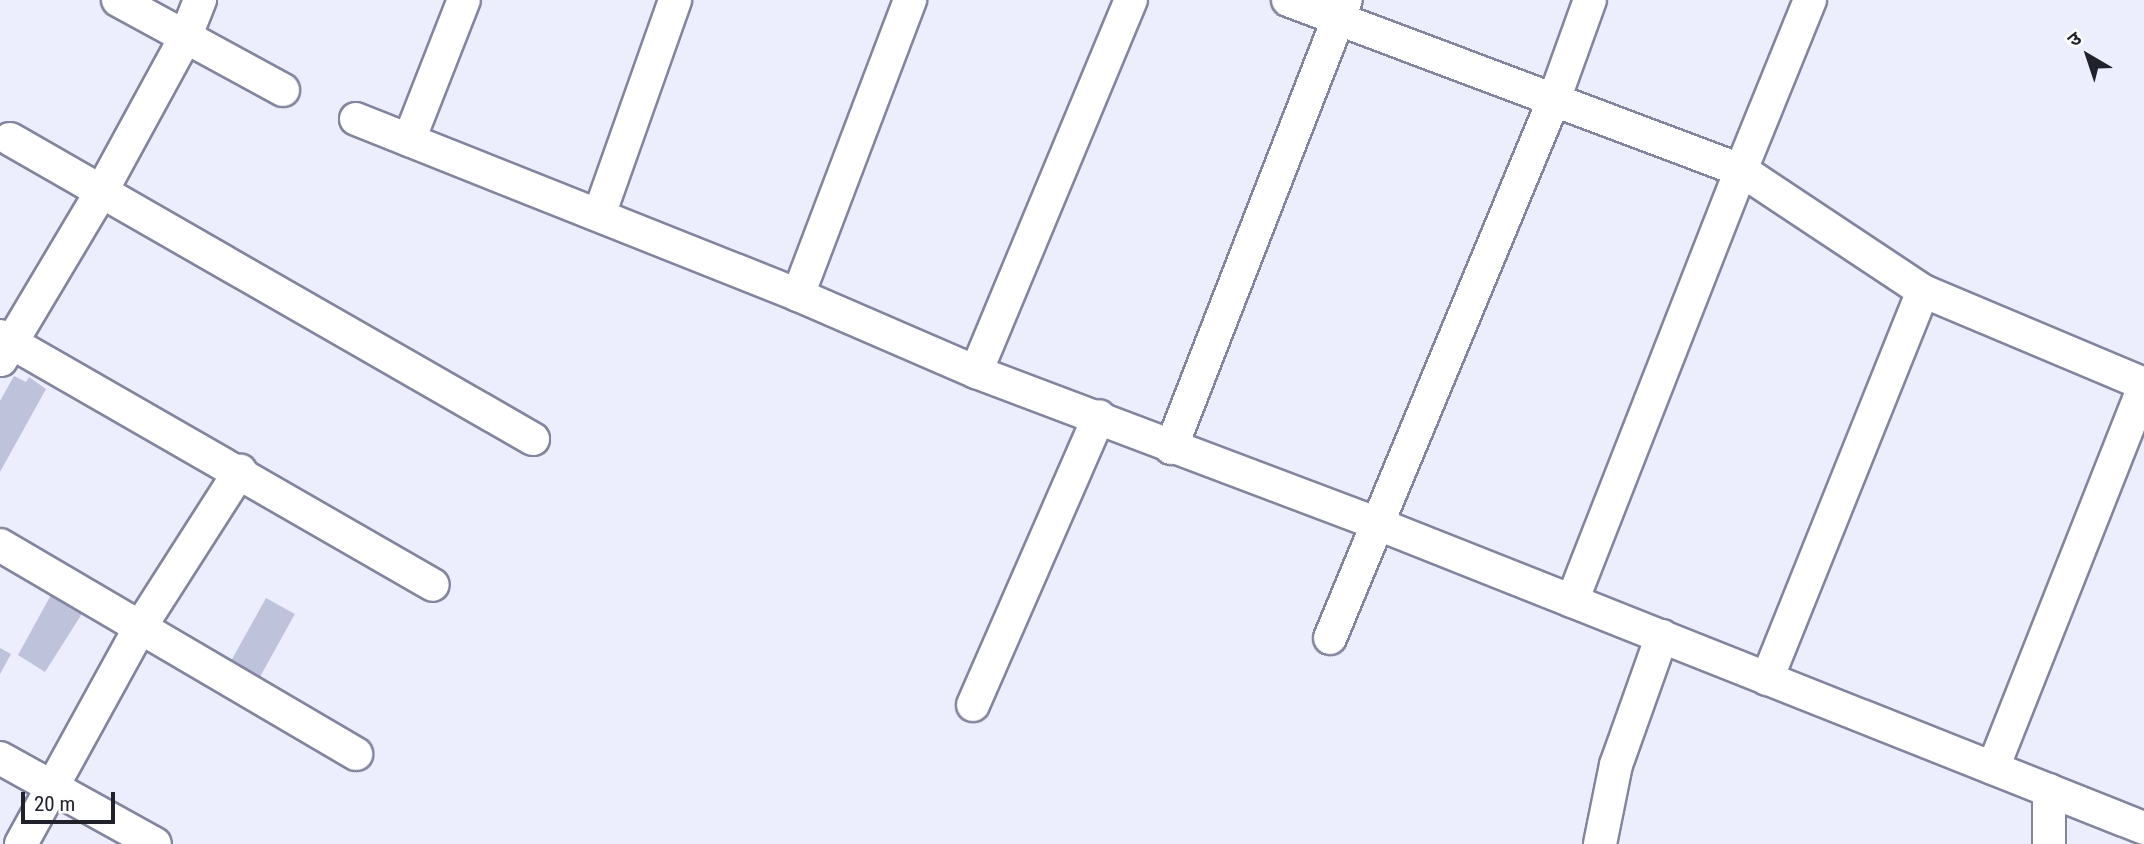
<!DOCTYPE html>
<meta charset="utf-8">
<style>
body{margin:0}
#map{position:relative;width:2144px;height:844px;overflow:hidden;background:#eceefe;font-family:"Roboto Condensed","Noto Sans Devanagari",sans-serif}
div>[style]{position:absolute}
.building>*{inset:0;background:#bec2db;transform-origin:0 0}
.roads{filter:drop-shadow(2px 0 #82859d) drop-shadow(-2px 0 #82859d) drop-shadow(0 2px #82859d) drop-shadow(0 -2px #82859d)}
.minor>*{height:32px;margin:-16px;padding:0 16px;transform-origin:16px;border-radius:16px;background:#fff}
span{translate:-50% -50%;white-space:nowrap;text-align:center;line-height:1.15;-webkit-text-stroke:5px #fdfdfd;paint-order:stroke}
.north{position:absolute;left:2053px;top:21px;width:70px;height:70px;-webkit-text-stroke:5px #fdfdfd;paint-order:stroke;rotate:321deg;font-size:19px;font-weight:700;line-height:28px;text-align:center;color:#20212b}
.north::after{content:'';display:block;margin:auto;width:24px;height:32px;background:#20212b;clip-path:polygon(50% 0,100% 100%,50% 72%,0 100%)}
.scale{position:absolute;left:21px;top:792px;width:94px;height:32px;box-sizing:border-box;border:4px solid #20212b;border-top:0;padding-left:9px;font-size:21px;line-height:24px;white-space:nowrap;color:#20212b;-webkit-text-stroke:5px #fdfdfd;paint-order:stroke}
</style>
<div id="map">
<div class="building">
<i style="clip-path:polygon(14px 376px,26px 382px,29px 377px,46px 389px,0 472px,0 401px)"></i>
<i style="clip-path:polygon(52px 593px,85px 609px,45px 672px,18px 655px)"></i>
<i style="left:266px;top:598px;width:33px;height:75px;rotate:29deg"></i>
<i style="clip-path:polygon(0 648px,11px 654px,0 674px)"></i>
</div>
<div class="roads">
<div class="minor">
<i style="left:118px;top:0;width:188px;rotate:28.6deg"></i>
<i style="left:1288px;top:0;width:484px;rotate:20.6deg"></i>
<i style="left:1741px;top:170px;width:463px;rotate:111.4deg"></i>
<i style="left:1810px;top:0;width:183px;rotate:112.1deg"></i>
<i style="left:1741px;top:170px;width:219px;rotate:33.6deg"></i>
<i style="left:1923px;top:291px;width:240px;rotate:22.8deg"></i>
<i style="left:356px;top:119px;width:476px;rotate:21.7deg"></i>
<i style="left:798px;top:295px;width:194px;rotate:23.4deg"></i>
<i style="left:976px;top:372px;width:430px;rotate:20.7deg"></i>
<i style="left:1378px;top:524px;width:824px;rotate:21.65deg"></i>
<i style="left:10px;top:139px;width:603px;rotate:29.84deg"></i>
<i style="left:409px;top:140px;width:150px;rotate:-68.6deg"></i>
<i style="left:599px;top:215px;width:228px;rotate:-70.5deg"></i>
<i style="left:798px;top:295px;width:316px;rotate:-69.2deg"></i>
<i style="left:0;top:336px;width:499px;rotate:29.9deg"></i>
<i style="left:1px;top:360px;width:193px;rotate:-59.2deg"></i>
<i style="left:100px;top:194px;width:178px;rotate:-61.4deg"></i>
<i style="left:185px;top:38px;width:41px;rotate:-68.5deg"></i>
<i style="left:976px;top:372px;width:403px;rotate:-67.4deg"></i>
<i style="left:1171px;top:448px;width:481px;rotate:-68.7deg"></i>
<i style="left:0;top:545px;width:413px;rotate:30.4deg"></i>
<i style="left:1330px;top:638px;width:586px;rotate:-67.42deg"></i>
<i style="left:1555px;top:97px;width:103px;rotate:-70.2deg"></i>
<i style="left:1767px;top:679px;width:418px;rotate:-68.1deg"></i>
<i style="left:973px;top:705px;width:315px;rotate:-66.4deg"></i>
<i style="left:0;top:758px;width:177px;rotate:29deg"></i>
<i style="left:1993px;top:768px;width:410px;rotate:-68.4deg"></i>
<i style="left:21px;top:844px;width:245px;rotate:-61.2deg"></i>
<i style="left:139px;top:629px;width:188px;rotate:-57.4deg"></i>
<i style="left:1600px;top:844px;width:81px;rotate:-78.6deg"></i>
<i style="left:1616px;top:765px;width:137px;rotate:-70.4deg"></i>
<i style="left:2049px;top:844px;width:54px;rotate:-90deg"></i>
</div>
</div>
<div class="north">उ</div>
<div class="scale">20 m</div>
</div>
